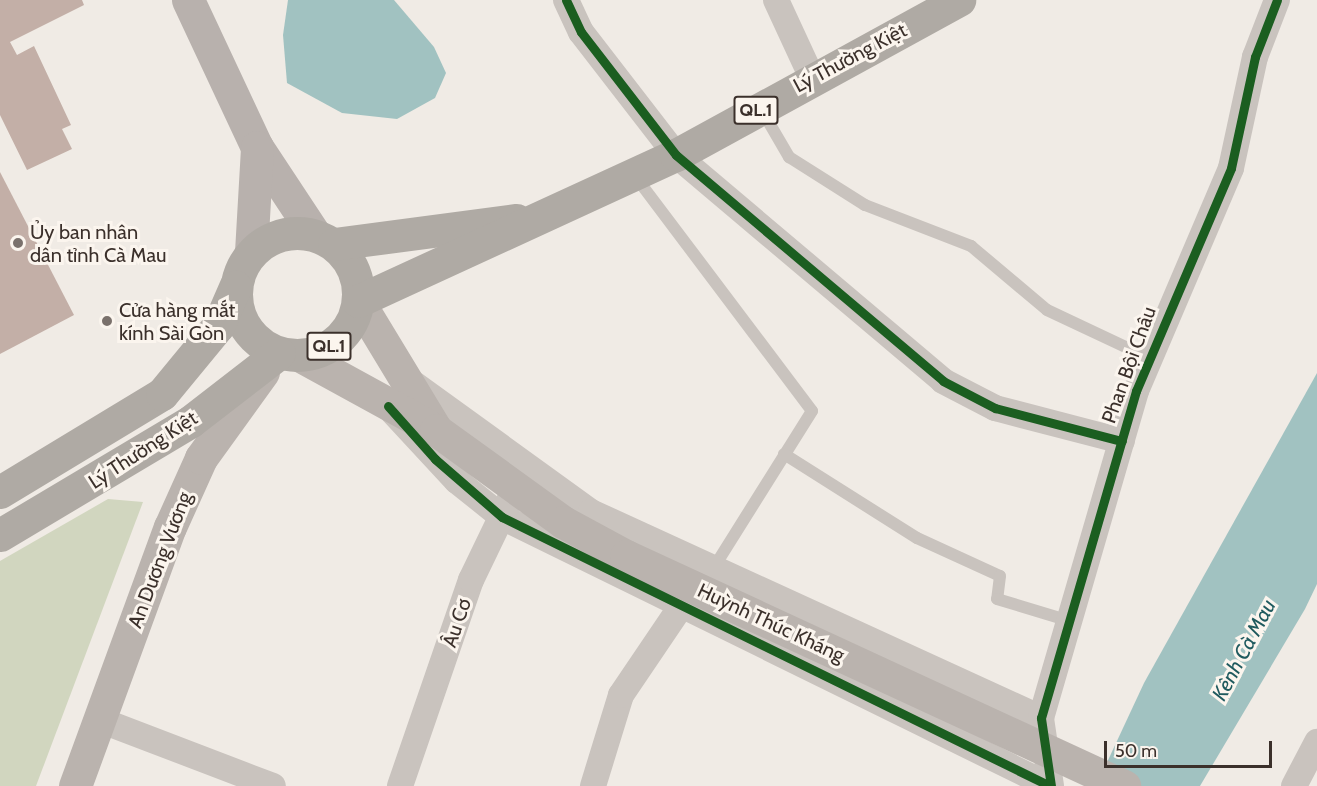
<!DOCTYPE html>
<meta charset="utf-8">
<style>
body{margin:0}
#map{position:relative;width:1317px;height:786px;overflow:hidden;background:#f0ebe5;font-family:Cabin,sans-serif}
div>[style]{position:absolute}
.green>*{inset:0;background:#d1d6bf}
.water>*{inset:0;background:#a1c2c1}
.building>*{inset:0;background:#c3afa7}
.lane>*{height:12px;margin:-6px;padding:0 6px;transform-origin:6px;border-radius:6px;background:#c9c3be}
.street>*{height:26px;margin:-13px;padding:0 13px;transform-origin:13px;border-radius:13px;background:#c9c3be}
.secondary>*{height:33px;margin:-16.5px;padding:0 16.5px;transform-origin:16.5px;border-radius:16.5px;background:#bab3ae}
.primary>*{height:33px;margin:-16.5px;padding:0 16.5px;transform-origin:16.5px;border-radius:16.5px;background:#b8b1ad}
.highway>*{height:33px;margin:-16.5px;padding:0 16.5px;transform-origin:16.5px;border-radius:16.5px;background:#afaaa4}
.highway>.ring{margin:-16.5px;padding:0;box-sizing:content-box;background:none;border:33px solid #afaaa4;border-radius:50%}
.cycleway>*{height:9px;margin:-4.5px;padding:0 4.5px;transform-origin:4.5px;border-radius:4.5px;background:#1b5e20}
.dots>*{width:16px;height:16px;translate:-50% -50%;box-sizing:border-box;border:3px solid #fbf5ee;border-radius:50%}
span{translate:-50% -50%;white-space:nowrap;text-align:center;line-height:1.15;-webkit-text-stroke:6px #fbf5ee;paint-order:stroke}
.shield-label span{padding:2px 4px;background:#fbf5ee;border:2px solid;border-radius:4px;-webkit-text-stroke-width:0}
.shield-label{font-size:18px;color:#3b302b;font-weight:700}
.street-label{font-size:20px;color:#3b302b}
.poi-label{font-size:20px;color:#3b302b}
.left{translate:0 -50%;text-align:left}
.water-label{font-size:21px;color:#1f5a5e;font-style:italic}
.scale{position:absolute;left:1104px;top:741px;width:168px;height:27px;box-sizing:border-box;border:3px solid #3b302b;border-top:0;padding-left:8px;font-size:18px;line-height:21px;white-space:nowrap;color:#3b302b;-webkit-text-stroke:4px #fbf5ee;paint-order:stroke}
</style>
<div id="map">
<div class="green">
<i style="clip-path:polygon(108px 499px,143px 502px,36px 786px,0 786px,0 561px)"></i>
</div>
<div class="water">
<i style="clip-path:polygon(288px 0,394px 0,434px 47px,446px 73px,435px 98px,397px 119px,342px 113px,287px 83px,283px 35px)"></i>
<i style="clip-path:polygon(1317px 373px,1317px 584px,1305px 609px,1200px 786px,1096px 786px,1144px 683px)"></i>
</div>
<div class="building">
<i style="clip-path:polygon(0 0,82px 0,84px 5px,10px 42px,17px 55px,34px 46px,71px 125px,62px 129px,72px 149px,27px 170px,0 115px)"></i>
<i style="clip-path:polygon(0 172px,74px 315px,0 354px)"></i>
</div>
<div class="lane">
<i style="left:761px;top:109px;width:56px;rotate:59.7deg"></i>
<i style="left:789px;top:157px;width:90px;rotate:32.3deg"></i>
<i style="left:865px;top:205px;width:114px;rotate:21.1deg"></i>
<i style="left:971px;top:246px;width:99px;rotate:40.1deg"></i>
<i style="left:1047px;top:310px;width:113px;rotate:25.2deg"></i>
<i style="left:635px;top:176px;width:294px;rotate:53deg"></i>
<i style="left:812px;top:411px;width:186px;rotate:122.1deg"></i>
<i style="left:784px;top:454px;width:157px;rotate:32.3deg"></i>
<i style="left:917px;top:538px;width:91px;rotate:24.6deg"></i>
<i style="left:1000px;top:576px;width:23px;rotate:97deg"></i>
<i style="left:997px;top:599px;width:76px;rotate:16.8deg"></i>
</div>
<div class="street">
<i style="left:566px;top:0;width:35px;rotate:65deg"></i>
<i style="left:581px;top:32px;width:155px;rotate:52.3deg"></i>
<i style="left:676px;top:155px;width:350px;rotate:40.2deg"></i>
<i style="left:943px;top:381px;width:59px;rotate:27.4deg"></i>
<i style="left:995px;top:408px;width:131px;rotate:14.6deg"></i>
<i style="left:776px;top:0;width:86px;rotate:65.2deg"></i>
<i style="left:410px;top:381px;width:223px;rotate:35.9deg"></i>
<i style="left:591px;top:512px;width:495px;rotate:24.6deg"></i>
<i style="left:390px;top:409px;width:98px;rotate:47.1deg"></i>
<i style="left:457px;top:481px;width:58px;rotate:38.7deg"></i>
<i style="left:502px;top:517px;width:610px;rotate:26.15deg"></i>
<i style="left:100px;top:720px;width:185px;rotate:20.9deg"></i>
<i style="left:400px;top:786px;width:218px;rotate:-71deg"></i>
<i style="left:471px;top:580px;width:88px;rotate:-64.3deg"></i>
<i style="left:593px;top:786px;width:95px;rotate:-72.9deg"></i>
<i style="left:621px;top:695px;width:105px;rotate:-55.9deg"></i>
<i style="left:1051px;top:786px;width:69px;rotate:-98.4deg"></i>
<i style="left:1041px;top:718px;width:341px;rotate:-73.8deg"></i>
<i style="left:1136px;top:391px;width:242px;rotate:-66.9deg"></i>
<i style="left:1231px;top:168px;width:114px;rotate:-77.8deg"></i>
<i style="left:1255px;top:57px;width:61px;rotate:-68.9deg"></i>
<i style="left:1294px;top:786px;width:50px;rotate:-62.4deg"></i>
</div>
<div class="secondary">
<i style="left:358px;top:301px;width:151px;rotate:58.8deg"></i>
<i style="left:299px;top:355px;width:156px;rotate:28.7deg"></i>
<i style="left:436px;top:430px;width:157px;rotate:35.9deg"></i>
<i style="left:563px;top:522px;width:72px;rotate:28.4deg"></i>
<i style="left:626px;top:556px;width:549px;rotate:24.79deg"></i>
<i style="left:75px;top:786px;width:276px;rotate:-69.9deg"></i>
<i style="left:170px;top:527px;width:76px;rotate:-65.8deg"></i>
<i style="left:201px;top:458px;width:106px;rotate:-54.2deg"></i>
</div>
<div class="primary">
<i style="left:188px;top:0;width:162px;rotate:64.9deg"></i>
<i style="left:257px;top:147px;width:105px;rotate:56.6deg"></i>
<i style="left:251px;top:252px;width:105px;rotate:-86.7deg"></i>
</div>
<div class="highway">
<i class="ring" style="left:236px;top:233px;width:89px;height:89px"></i>
<i style="left:334px;top:244px;width:184px;rotate:-7.5deg"></i>
<i style="left:358px;top:301px;width:350px;rotate:-24.7deg"></i>
<i style="left:676px;top:155px;width:323px;rotate:-28.7deg"></i>
<i style="left:0;top:492px;width:189px;rotate:-31.2deg"></i>
<i style="left:162px;top:394px;width:88px;rotate:-50.5deg"></i>
<i style="left:218px;top:326px;width:43px;rotate:-66.4deg"></i>
<i style="left:0;top:535px;width:222px;rotate:-30.8deg"></i>
<i style="left:191px;top:421px;width:111px;rotate:-37.7deg"></i>
</div>
<div class="cycleway">
<i style="left:566px;top:0;width:35px;rotate:65deg"></i>
<i style="left:581px;top:32px;width:155px;rotate:52.3deg"></i>
<i style="left:676px;top:155px;width:350px;rotate:40.2deg"></i>
<i style="left:943px;top:381px;width:59px;rotate:27.4deg"></i>
<i style="left:995px;top:408px;width:131px;rotate:14.6deg"></i>
<i style="left:388px;top:406px;width:71px;rotate:48.4deg"></i>
<i style="left:435px;top:459px;width:89px;rotate:40.9deg"></i>
<i style="left:502px;top:517px;width:610px;rotate:26.15deg"></i>
<i style="left:1051px;top:786px;width:69px;rotate:-98.4deg"></i>
<i style="left:1041px;top:718px;width:341px;rotate:-73.8deg"></i>
<i style="left:1136px;top:391px;width:242px;rotate:-66.9deg"></i>
<i style="left:1231px;top:168px;width:114px;rotate:-77.8deg"></i>
<i style="left:1255px;top:57px;width:61px;rotate:-68.9deg"></i>
</div>
<div class="dots">
<i style="left:18px;top:243px;background:#7a716c"></i>
<i style="left:107px;top:321px;background:#7a716c"></i>
</div>
<div class="shield-label">
<span style="left:756px;top:110px">QL.1</span>
<span style="left:329px;top:346px">QL.1</span>
</div>
<div class="street-label">
<span style="left:850px;top:58px;rotate:-28deg">Lý Thường Kiệt</span>
<span style="left:1129px;top:365px;rotate:-70deg">Phan Bội Châu</span>
<span style="left:143px;top:450px;rotate:-33deg">Lý Thường Kiệt</span>
<span style="left:160px;top:560px;rotate:-69deg">An Dương Vương</span>
<span style="left:457px;top:623px;rotate:-71deg">Âu Cơ</span>
<span style="left:771px;top:623px;rotate:25deg">Huỳnh Thúc Kháng</span>
</div>
<div class="poi-label">
<span class="left" style="left:30px;top:244px">Ủy ban nhân<br>dân tỉnh Cà Mau</span>
<span class="left" style="left:119px;top:322px">Cửa hàng mắt<br>kính Sài Gòn</span>
</div>
<div class="water-label">
<span style="left:1244px;top:650px;rotate:-62deg">Kênh Cà Mau</span>
</div>
<div class="scale">50 m</div>
</div>
